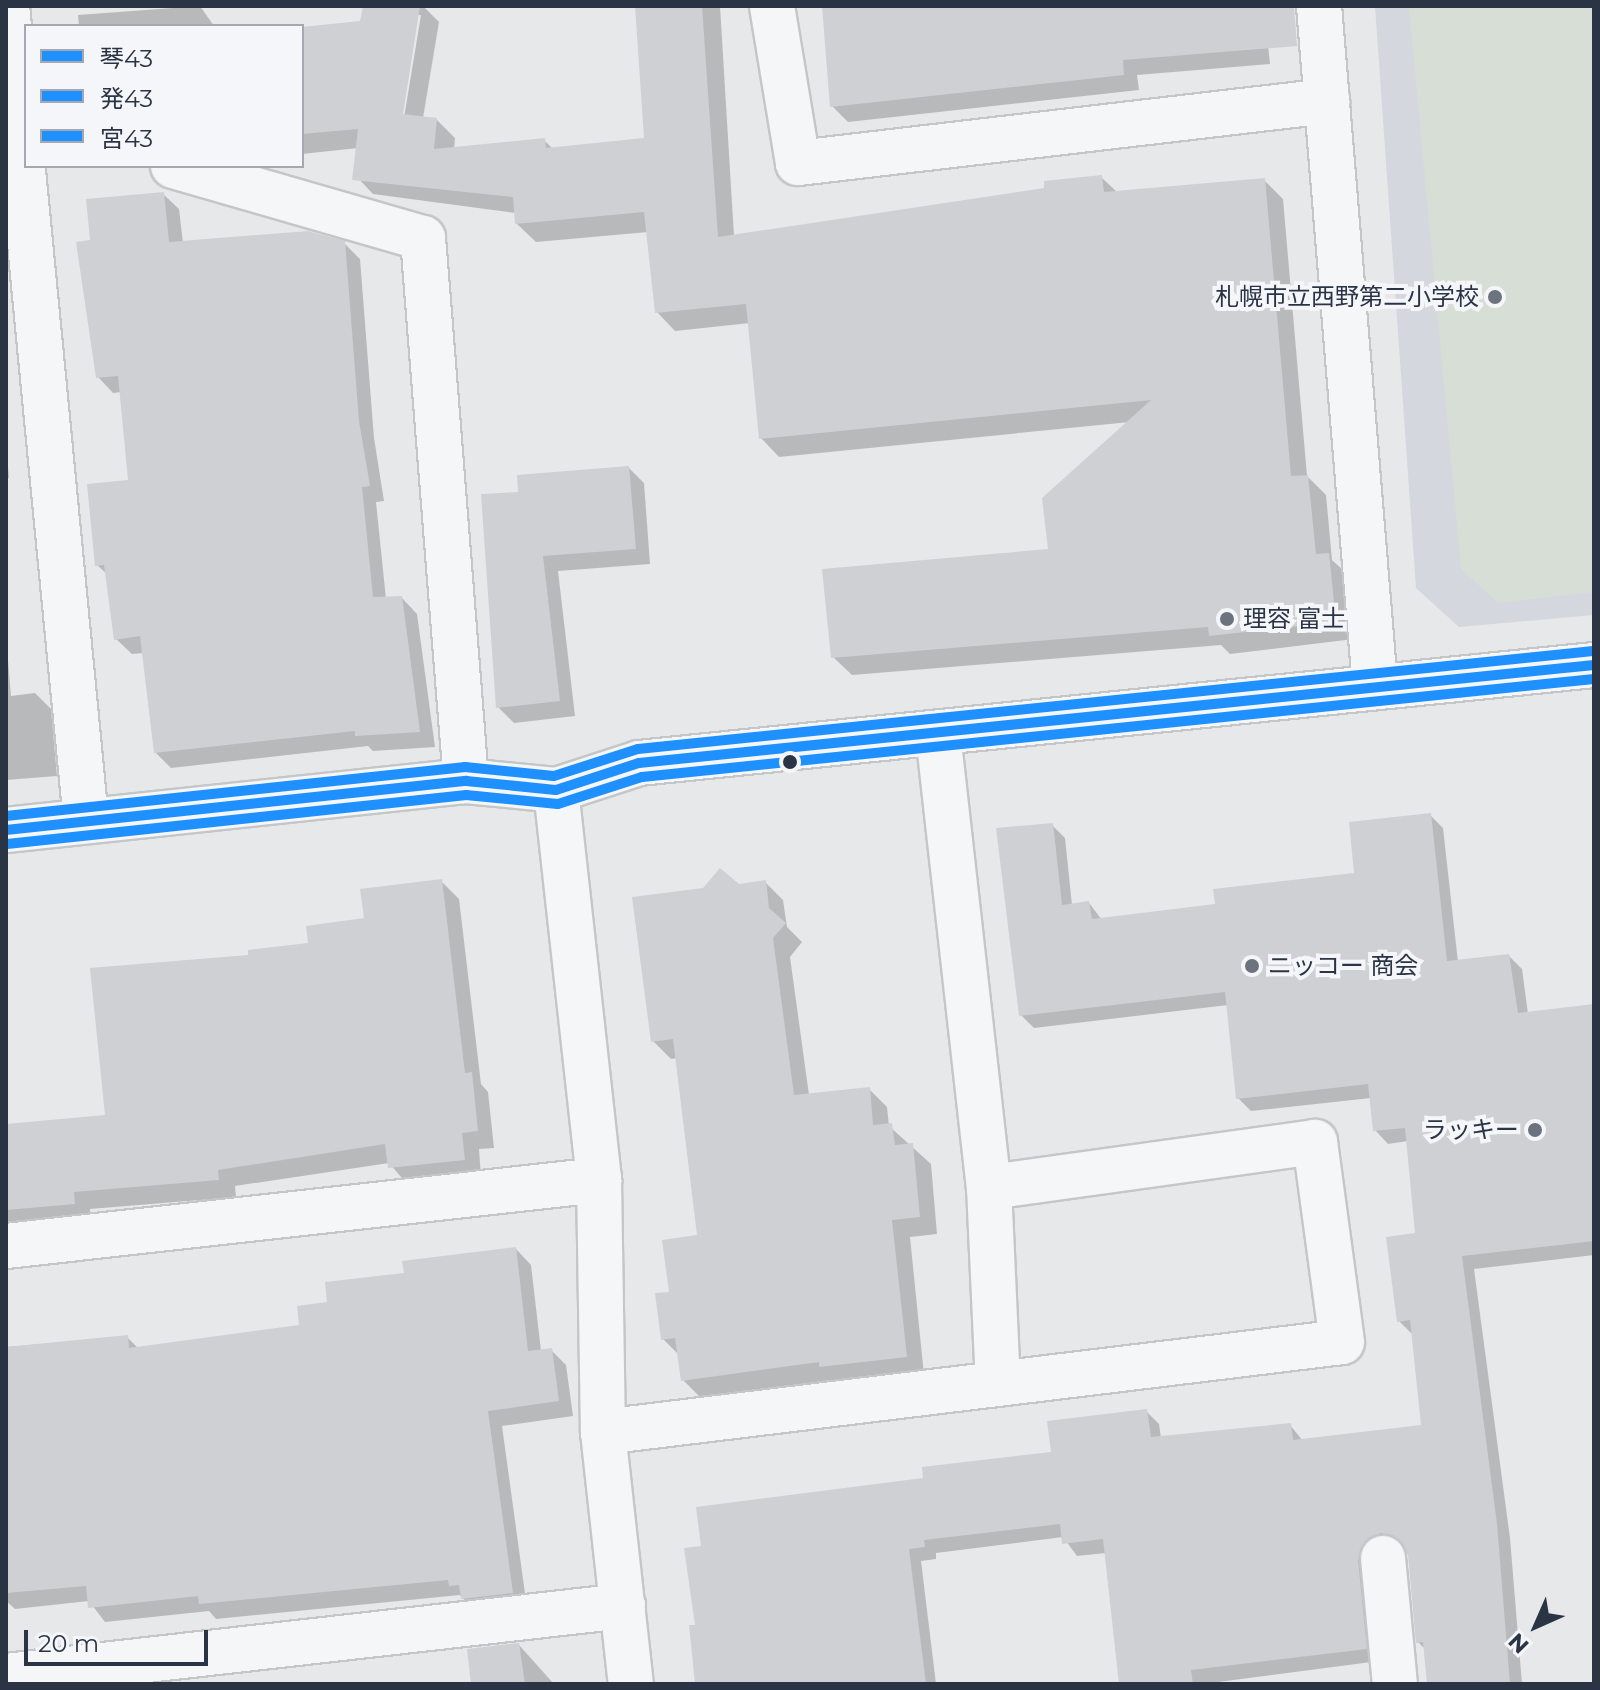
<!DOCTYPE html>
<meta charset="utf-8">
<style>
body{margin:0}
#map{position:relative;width:1600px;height:1690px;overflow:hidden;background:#e6e8ea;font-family:Montserrat,"Noto Sans JP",sans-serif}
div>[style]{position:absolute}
.built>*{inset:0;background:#d4d7dd}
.green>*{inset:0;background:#d6ded6}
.shadow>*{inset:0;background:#0003}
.building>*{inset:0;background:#ced0d3}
.roads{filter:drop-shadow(2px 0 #c4c6c8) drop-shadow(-2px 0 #c4c6c8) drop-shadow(0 2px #c4c6c8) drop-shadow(0 -2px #c4c6c8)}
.minor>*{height:44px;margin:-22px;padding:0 22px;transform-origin:22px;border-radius:22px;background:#f5f6f7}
.tertiary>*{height:44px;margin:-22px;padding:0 22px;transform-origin:22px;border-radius:22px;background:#f5f6f7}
.bus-1>*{height:10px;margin:-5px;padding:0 5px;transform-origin:5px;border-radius:5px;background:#1e90ff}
.bus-2>*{height:10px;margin:-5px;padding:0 5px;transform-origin:5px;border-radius:5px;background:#1e90ff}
.bus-3>*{height:10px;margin:-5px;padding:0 5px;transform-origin:5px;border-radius:5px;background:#1e90ff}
.dots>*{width:22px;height:22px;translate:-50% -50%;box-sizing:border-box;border:4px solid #f4f6f9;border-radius:50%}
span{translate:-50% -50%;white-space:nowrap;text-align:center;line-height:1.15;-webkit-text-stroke:8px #f4f6f9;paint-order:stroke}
.poi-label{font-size:24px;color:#2b3445}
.right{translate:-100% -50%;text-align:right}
.left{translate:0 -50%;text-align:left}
.frame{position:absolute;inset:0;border:8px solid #2b3445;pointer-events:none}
.legend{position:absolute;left:24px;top:24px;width:280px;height:144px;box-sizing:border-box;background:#f4f6f9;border:2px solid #a4a8b1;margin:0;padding:10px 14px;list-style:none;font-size:24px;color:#2b3445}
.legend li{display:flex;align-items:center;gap:16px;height:40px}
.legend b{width:40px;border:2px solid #a4a8b1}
.north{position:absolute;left:1496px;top:1586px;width:80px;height:80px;-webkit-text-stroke:6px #f4f6f9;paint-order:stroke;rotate:225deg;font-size:22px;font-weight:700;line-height:32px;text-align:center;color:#2b3445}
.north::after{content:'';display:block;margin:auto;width:28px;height:36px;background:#2b3445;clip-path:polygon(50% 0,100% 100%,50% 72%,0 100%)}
.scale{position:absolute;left:24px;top:1630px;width:184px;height:36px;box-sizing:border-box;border:4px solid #2b3445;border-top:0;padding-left:10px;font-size:24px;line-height:28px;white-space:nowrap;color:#2b3445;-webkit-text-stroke:6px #f4f6f9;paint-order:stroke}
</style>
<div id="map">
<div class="built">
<i style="clip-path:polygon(1375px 6px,1594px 6px,1594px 615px,1459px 627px,1416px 588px)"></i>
</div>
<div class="green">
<i style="clip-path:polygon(1409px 6px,1594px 6px,1594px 592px,1498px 603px,1461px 569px)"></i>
</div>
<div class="shadow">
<i style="clip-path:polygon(200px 6px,214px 26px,79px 26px,78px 15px)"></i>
<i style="clip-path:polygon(evenodd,365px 6px,423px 6px,439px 22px,423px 118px,437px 120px,455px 138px,454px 149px,544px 140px,553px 149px,646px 140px,637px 6px,720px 6px,734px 236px,1047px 190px,1101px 177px,1118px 193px,1264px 180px,1283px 199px,1307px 476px,1326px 495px,1332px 560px,1346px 573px,1354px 639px,1230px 654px,1221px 645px,852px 675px,833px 657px,1050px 551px,1130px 422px,779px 457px,761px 438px,750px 323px,675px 331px,657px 312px,648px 232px,536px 242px,517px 224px,516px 213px,373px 194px,355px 175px,358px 148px,302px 154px,302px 29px,362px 23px,365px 6px,417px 15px,421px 15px,403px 124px,400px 123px,417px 15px)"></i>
<i style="clip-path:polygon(823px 6px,1264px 6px,1270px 64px,1137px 75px,1139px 90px,848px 122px,832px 106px)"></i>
<i style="clip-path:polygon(163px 194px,179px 209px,183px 243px,344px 243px,360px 259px,374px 438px,384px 501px,376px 502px,386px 599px,402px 598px,417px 614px,435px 747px,373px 751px,368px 746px,171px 768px,155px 752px,144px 653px,132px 654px,116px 639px,108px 575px,97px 565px,131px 481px,122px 392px,113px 393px,98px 377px,78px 244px,92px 242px)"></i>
<i style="clip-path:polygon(6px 444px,9px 478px,6px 478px)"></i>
<i style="clip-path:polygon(629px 468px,644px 483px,650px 564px,558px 571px,575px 716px,514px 723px,498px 707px,520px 494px)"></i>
<i style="clip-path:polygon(6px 636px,11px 696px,35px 693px,51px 709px,57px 776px,6px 780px)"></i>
<i style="clip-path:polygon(1430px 815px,1443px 828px,1458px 962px,1509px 956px,1522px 969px,1528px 1014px,1594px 1006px,1594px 1255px,1474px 1269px,1510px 1538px,1522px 1684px,1429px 1684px,1426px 1650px,1418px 1642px,1410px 1554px,1396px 1545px,1379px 1661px,1203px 1684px,1121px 1684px,1106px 1553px,1077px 1556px,1063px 1537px,936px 1553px,936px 1559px,921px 1561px,936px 1684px,697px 1684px,703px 1548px,925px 1480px,1053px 1453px,1146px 1411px,1159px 1424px,1161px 1438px,1290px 1425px,1303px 1441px,1423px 1427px,1412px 1334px,1399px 1321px,1418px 1235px,1408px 1141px,1388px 1144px,1375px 1130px,1371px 1098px,1251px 1111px,1238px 1098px,1228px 1005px,1034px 1028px,1021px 1015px,1052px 825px,1065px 838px,1072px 905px,1089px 903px,1102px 920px,1217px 906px,1357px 875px)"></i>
<i style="clip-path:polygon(441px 881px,459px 899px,481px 1084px,488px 1092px,494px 1148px,479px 1149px,481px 1177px,407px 1184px,389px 1163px,235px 1186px,236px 1197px,90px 1209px,91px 1221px,6px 1228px,6px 1126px,107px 1117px,250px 957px,310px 945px)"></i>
<i style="clip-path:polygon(765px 882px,783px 900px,787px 927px,802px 942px,790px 957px,809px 1095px,869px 1089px,887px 1107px,889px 1126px,931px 1164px,937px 1234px,910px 1237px,924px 1375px,839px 1384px,835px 1380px,701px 1398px,683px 1380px,679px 1355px,663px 1339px,672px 1294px,699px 1236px,677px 1058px,671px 1059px,653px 1041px,738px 886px)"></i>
<i style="clip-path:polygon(516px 1249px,531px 1265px,541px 1351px,551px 1350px,566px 1365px,573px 1416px,502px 1426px,527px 1608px,478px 1614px,460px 1595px,216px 1619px,209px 1611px,105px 1622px,89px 1601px,15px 1609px,6px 1601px,6px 1347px,127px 1337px,139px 1349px,301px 1326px,329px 1304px,406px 1275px)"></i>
<i style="clip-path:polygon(519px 1645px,554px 1684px,473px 1684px)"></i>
</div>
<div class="building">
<i style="clip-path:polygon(363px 6px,420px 6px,403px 114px,437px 118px,434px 149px,545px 138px,546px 148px,644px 138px,635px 6px,702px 6px,718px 237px,1044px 188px,1044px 181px,1102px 175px,1104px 192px,1265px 178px,1291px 476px,1308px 475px,1316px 554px,1329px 553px,1336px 622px,1209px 636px,1208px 627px,831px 658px,822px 569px,1048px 549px,1042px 498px,1151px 400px,759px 439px,746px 304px,655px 313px,644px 212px,515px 224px,513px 197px,352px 180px,358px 129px,302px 134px,302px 27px,360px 21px)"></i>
<i style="clip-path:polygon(822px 6px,1294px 6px,1297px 46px,1123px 60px,1124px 75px,830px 107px)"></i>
<i style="clip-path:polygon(164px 192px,169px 242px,308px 231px,345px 241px,359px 421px,370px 486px,362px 487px,373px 597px,402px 596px,420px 732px,355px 736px,355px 731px,154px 753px,140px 636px,114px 640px,104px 565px,95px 566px,87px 484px,128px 480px,118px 376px,96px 378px,76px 242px,90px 240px,86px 199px)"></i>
<i style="clip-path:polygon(629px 466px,636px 549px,543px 556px,560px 701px,496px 708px,481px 494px,518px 492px,517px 475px)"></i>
<i style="clip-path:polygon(1431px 813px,1447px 961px,1509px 954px,1518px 1013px,1594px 1004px,1594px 1241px,1462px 1256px,1497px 1524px,1510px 1684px,1427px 1684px,1423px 1642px,1416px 1643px,1408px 1555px,1394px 1536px,1381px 1533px,1368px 1538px,1358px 1560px,1367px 1649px,1191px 1670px,1193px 1684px,1119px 1684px,1103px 1539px,1062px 1544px,1060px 1524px,924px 1540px,925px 1547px,909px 1549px,926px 1684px,695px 1684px,689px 1625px,695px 1625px,684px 1548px,701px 1546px,696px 1507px,923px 1478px,922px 1467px,1051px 1452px,1047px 1421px,1147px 1409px,1151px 1437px,1291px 1423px,1293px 1440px,1421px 1425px,1410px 1320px,1397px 1322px,1386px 1237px,1415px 1233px,1405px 1128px,1373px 1131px,1368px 1084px,1236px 1099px,1225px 992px,1019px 1016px,996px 828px,1053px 823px,1062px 905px,1089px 901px,1092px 919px,1215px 904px,1213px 889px,1354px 873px,1349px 822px)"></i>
<i style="clip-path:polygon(720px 868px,739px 884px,766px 880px,769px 908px,786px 923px,773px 938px,794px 1095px,870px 1087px,873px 1125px,892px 1123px,895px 1145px,913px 1143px,920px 1217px,892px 1220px,907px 1357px,819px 1367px,819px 1362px,681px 1381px,675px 1338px,661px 1340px,655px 1293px,669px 1292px,662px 1240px,697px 1235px,673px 1039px,651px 1042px,632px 897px,703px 888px)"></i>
<i style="clip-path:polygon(442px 879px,465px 1073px,472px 1072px,478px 1131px,462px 1133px,465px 1160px,388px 1168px,385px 1144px,218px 1170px,219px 1180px,74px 1192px,75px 1204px,6px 1210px,6px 1124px,105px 1115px,90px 968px,248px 955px,248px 950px,308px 943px,306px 926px,364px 918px,360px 889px)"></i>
<i style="clip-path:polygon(516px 1247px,528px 1351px,552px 1348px,559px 1401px,488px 1411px,513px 1593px,461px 1599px,459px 1585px,449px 1586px,448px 1580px,199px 1604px,198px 1596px,88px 1608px,86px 1586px,6px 1593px,6px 1347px,128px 1335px,129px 1348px,299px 1325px,297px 1306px,327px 1302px,325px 1282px,404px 1273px,402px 1261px)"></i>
<i style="clip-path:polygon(519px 1643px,525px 1684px,471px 1684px,467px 1649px)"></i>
</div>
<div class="roads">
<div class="minor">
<i style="left:7px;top:6px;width:819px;rotate:84.46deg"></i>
<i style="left:772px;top:6px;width:159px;rotate:80.6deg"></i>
<i style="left:798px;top:163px;width:533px;rotate:-6.68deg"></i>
<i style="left:1319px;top:6px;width:682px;rotate:85.29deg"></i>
<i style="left:173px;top:166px;width:260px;rotate:16.1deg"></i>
<i style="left:423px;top:238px;width:545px;rotate:85.47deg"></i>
<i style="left:938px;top:734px;width:456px;rotate:83.6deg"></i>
<i style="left:989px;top:1187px;width:197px;rotate:87.4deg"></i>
<i style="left:556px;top:790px;width:392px;rotate:83.7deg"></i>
<i style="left:599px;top:1180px;width:252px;rotate:89.1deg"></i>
<i style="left:603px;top:1432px;width:254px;rotate:83.7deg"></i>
<i style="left:6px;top:1246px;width:597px;rotate:-6.35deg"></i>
<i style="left:603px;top:1432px;width:744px;rotate:-6.94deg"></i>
<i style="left:1342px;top:1342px;width:202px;rotate:-97.7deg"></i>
<i style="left:1315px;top:1142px;width:329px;rotate:172.1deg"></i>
<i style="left:1383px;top:1558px;width:127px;rotate:84.6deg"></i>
<i style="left:6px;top:1676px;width:621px;rotate:-6.47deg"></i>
</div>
<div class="tertiary">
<i style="left:6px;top:830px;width:463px;rotate:-6.1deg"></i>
<i style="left:466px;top:781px;width:90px;rotate:5.7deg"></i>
<i style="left:556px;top:790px;width:87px;rotate:-18deg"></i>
<i style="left:639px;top:763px;width:960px;rotate:-5.86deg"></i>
</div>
</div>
<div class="bus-1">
<i style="left:6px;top:830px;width:463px;rotate:-6.1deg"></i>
<i style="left:466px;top:781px;width:90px;rotate:5.7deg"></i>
<i style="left:556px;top:790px;width:87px;rotate:-18deg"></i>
<i style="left:639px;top:763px;width:960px;rotate:-5.86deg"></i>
</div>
<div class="bus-2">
<i style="left:7px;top:844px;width:462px;rotate:-6.1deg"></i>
<i style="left:466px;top:795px;width:92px;rotate:5.6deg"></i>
<i style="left:558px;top:804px;width:88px;rotate:-17.8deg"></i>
<i style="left:642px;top:777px;width:957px;rotate:-5.88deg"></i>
</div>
<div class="bus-3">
<i style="left:6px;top:816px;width:462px;rotate:-6.1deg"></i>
<i style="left:465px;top:767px;width:89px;rotate:5.8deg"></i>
<i style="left:554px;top:776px;width:88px;rotate:-17.8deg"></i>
<i style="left:638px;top:749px;width:960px;rotate:-5.86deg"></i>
</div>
<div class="dots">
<i style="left:1495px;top:297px;background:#6c737f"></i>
<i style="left:1227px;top:619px;background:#6c737f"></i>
<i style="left:790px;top:762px;background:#2b3445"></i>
<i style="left:1252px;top:966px;background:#6c737f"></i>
<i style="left:1535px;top:1130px;background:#6c737f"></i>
</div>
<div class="poi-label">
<span class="right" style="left:1479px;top:297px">札幌市立西野第二小学校</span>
<span class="left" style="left:1243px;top:619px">理容 富士</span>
<span class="left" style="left:1268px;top:966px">ニッコー 商会</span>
<span class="right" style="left:1519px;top:1130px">ラッキー</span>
</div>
<div class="frame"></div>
<ul class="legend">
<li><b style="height:10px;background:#1e90ff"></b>琴43</li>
<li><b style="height:10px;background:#1e90ff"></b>発43</li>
<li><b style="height:10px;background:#1e90ff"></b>宮43</li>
</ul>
<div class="north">N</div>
<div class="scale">20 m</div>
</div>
